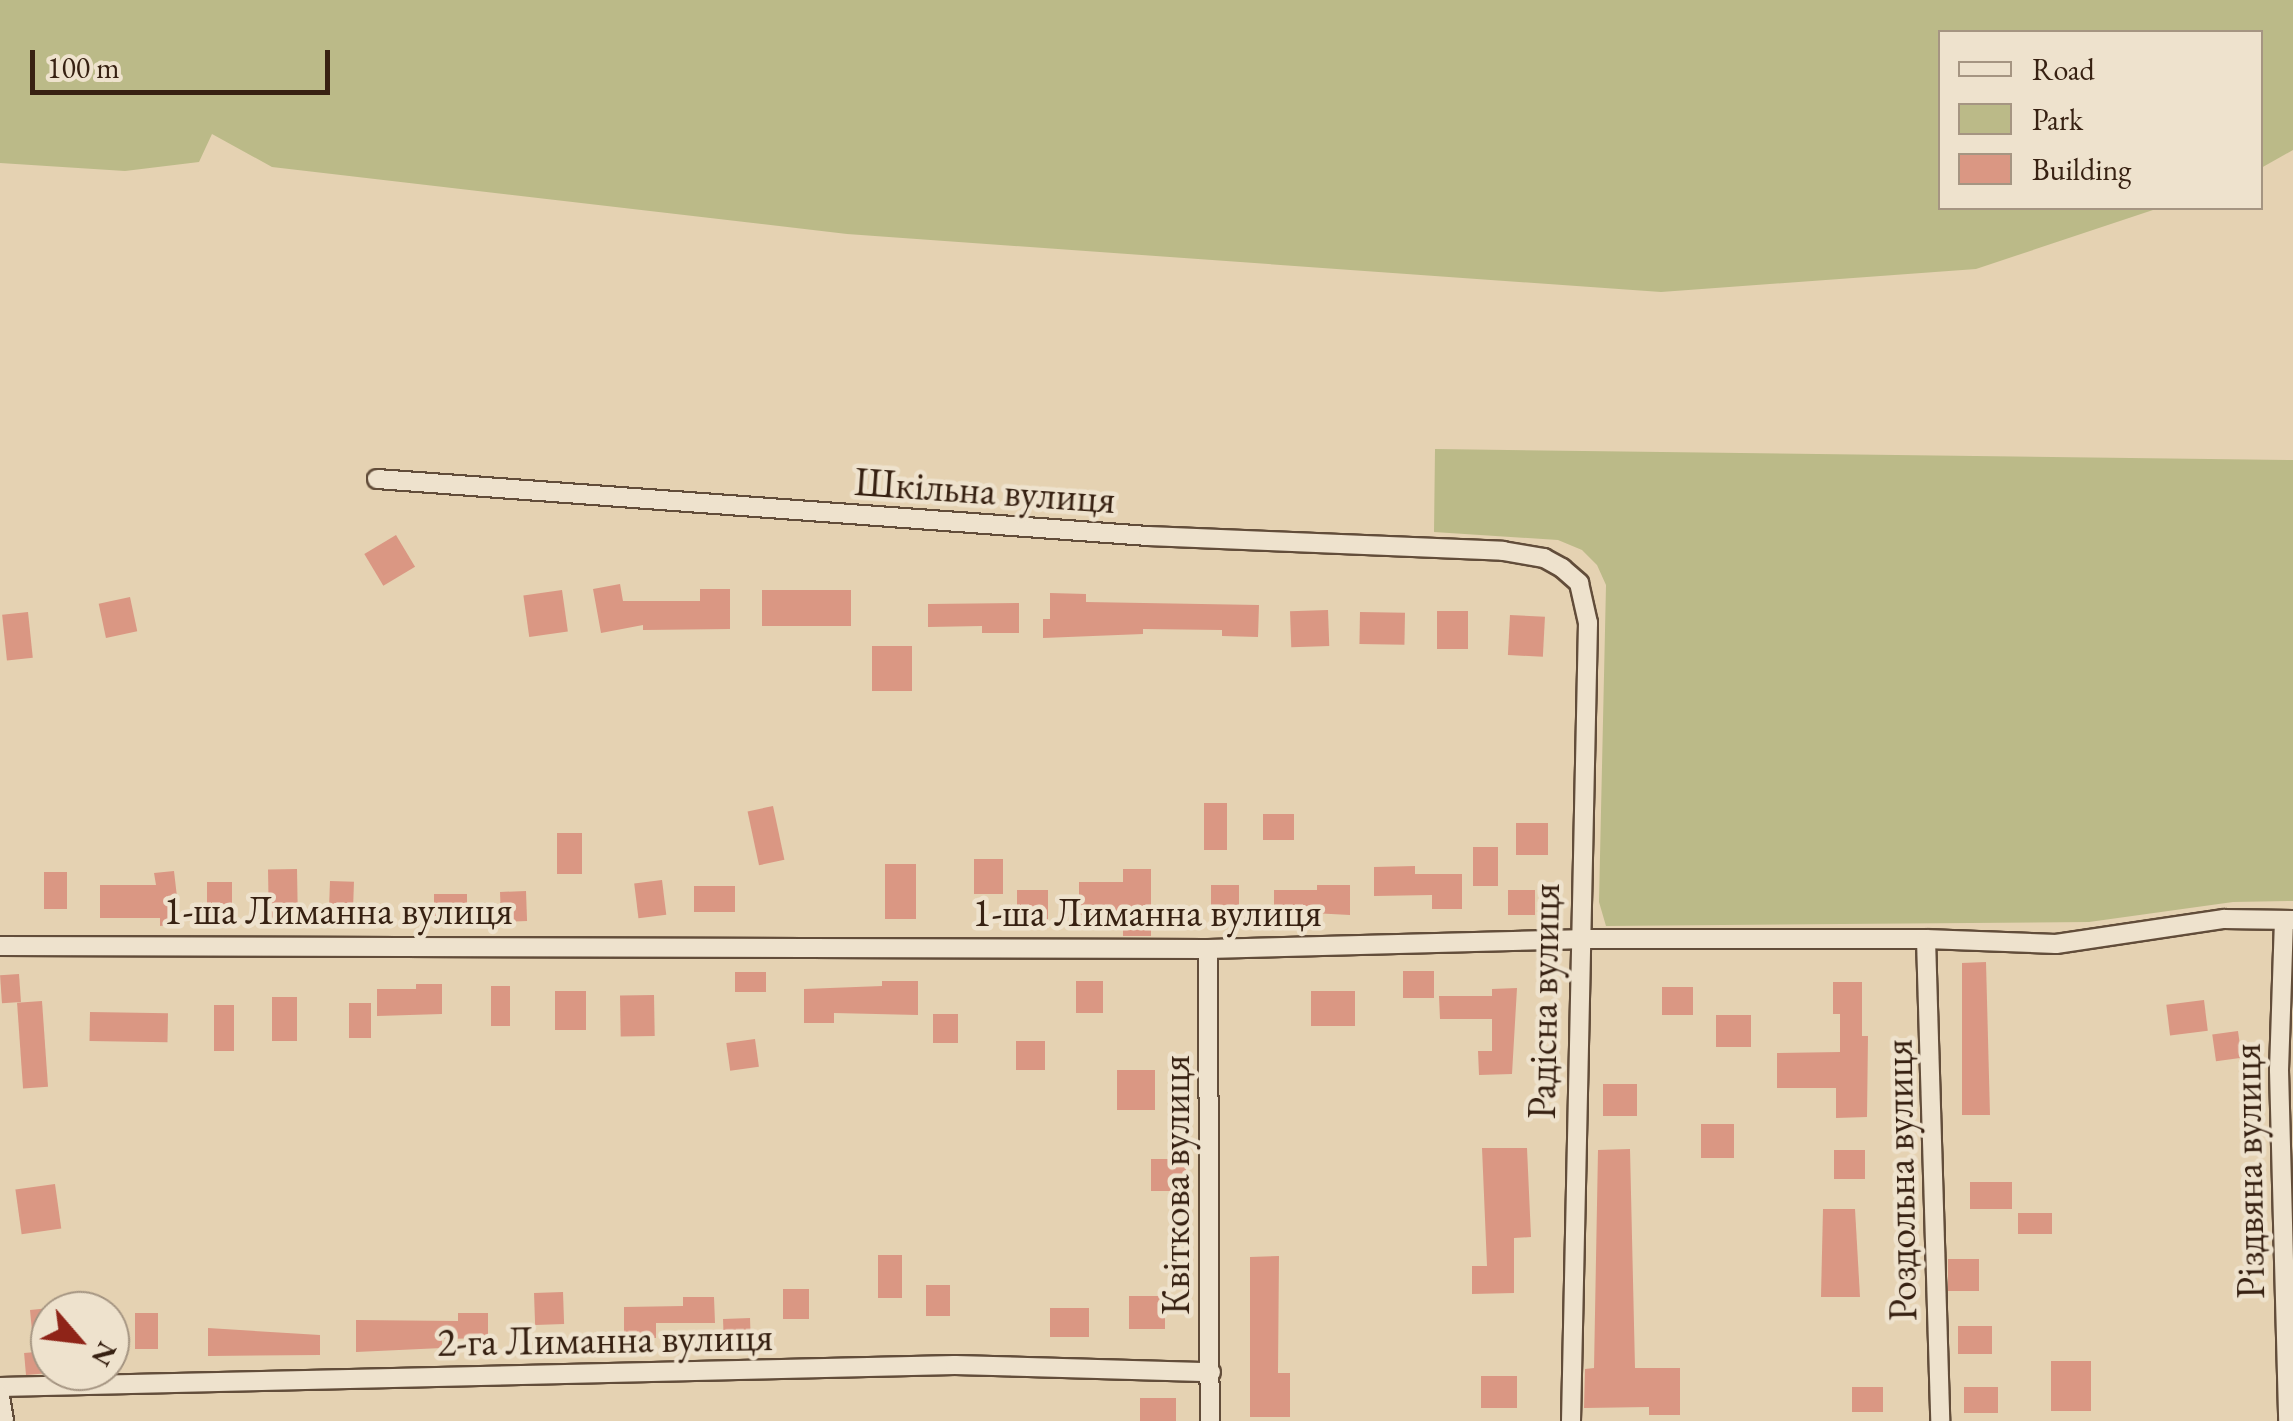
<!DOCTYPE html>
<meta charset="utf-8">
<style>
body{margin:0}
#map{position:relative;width:2293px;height:1421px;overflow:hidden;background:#e5d2b2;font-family:"EB Garamond",serif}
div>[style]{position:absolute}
.green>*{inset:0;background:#bbba88}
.building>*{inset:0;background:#da9783;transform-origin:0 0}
.roads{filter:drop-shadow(2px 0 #624d3a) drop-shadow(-2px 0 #624d3a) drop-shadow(0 2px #624d3a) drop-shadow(0 -2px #624d3a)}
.minor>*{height:18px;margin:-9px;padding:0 9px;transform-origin:9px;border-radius:9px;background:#eee2cd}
span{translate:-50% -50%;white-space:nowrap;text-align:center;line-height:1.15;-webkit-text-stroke:9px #eee2cd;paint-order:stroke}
.street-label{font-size:40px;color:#372112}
.legend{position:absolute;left:1938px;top:30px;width:325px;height:180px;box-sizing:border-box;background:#eee2cd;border:2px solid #a59582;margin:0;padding:12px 18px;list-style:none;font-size:30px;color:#372112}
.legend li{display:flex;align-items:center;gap:20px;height:50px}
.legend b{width:50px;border:2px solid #a59582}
.north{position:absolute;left:30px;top:1291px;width:100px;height:100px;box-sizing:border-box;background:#eee2cd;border:2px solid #a59582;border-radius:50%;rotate:118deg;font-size:28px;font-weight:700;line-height:40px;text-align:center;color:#372112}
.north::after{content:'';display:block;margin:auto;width:35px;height:45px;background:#8f2418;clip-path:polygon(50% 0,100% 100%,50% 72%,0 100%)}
.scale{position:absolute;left:30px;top:50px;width:300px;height:45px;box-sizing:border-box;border:5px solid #372112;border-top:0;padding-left:12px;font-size:30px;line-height:35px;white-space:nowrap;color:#372112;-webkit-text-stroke:8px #eee2cd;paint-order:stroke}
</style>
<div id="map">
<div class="green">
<i style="clip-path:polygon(0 0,2293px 0,2293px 150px,2261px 168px,2260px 32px,1940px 32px,1940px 208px,2159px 208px,1976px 269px,1661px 292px,847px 234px,272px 167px,212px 134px,199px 162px,125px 171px,0 163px)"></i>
<i style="clip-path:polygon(1435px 449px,2293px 460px,2293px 901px,2233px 902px,2089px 922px,1606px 926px,1599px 902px,1606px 585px,1597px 565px,1582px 550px,1558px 540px,1434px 532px)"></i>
</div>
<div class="building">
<i style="left:396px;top:535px;width:37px;height:37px;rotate:59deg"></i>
<i style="clip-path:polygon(620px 584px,623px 601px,700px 601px,700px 589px,730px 589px,730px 629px,643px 630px,643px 625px,601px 633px,593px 589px)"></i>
<i style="left:562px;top:590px;width:42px;height:39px;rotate:82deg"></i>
<i style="left:851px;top:590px;width:36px;height:89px;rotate:90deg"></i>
<i style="clip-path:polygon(1050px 593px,1086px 594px,1086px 602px,1259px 605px,1258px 637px,1222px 636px,1222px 630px,1143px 629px,1143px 634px,1043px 638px,1043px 619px,1050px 619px)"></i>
<i style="left:130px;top:597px;width:35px;height:32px;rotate:78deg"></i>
<i style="clip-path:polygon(1019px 603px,1019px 633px,982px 633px,982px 626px,928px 627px,928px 604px)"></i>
<i style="left:1328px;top:610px;width:36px;height:38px;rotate:88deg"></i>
<i style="left:1437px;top:611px;width:31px;height:38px"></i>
<i style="left:28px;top:612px;width:46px;height:26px;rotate:84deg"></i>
<i style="left:1360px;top:612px;width:45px;height:32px;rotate:1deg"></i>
<i style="left:1510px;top:615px;width:35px;height:40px;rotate:3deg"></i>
<i style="left:872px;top:646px;width:40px;height:45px"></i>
<i style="left:1227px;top:803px;width:47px;height:23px;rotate:90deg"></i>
<i style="left:773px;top:806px;width:55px;height:26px;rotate:78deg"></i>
<i style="left:1263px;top:814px;width:31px;height:26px"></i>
<i style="left:1516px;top:823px;width:32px;height:32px"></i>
<i style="left:557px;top:833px;width:25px;height:41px"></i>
<i style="left:1473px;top:847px;width:25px;height:39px"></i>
<i style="left:974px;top:859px;width:29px;height:35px"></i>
<i style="left:885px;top:864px;width:31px;height:55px"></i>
<i style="clip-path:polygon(1415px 866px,1415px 874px,1462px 874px,1462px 909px,1432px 909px,1432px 895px,1374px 896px,1374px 867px)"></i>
<i style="left:297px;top:869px;width:48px;height:29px;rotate:89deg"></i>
<i style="clip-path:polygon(1123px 869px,1151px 869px,1151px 936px,1123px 936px,1123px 914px,1079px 915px,1079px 882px,1123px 882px)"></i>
<i style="clip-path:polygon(174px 871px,180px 923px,160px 926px,160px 918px,100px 918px,100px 885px,156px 885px,154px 873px)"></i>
<i style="left:44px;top:872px;width:23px;height:37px"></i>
<i style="left:662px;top:880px;width:35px;height:28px;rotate:83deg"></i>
<i style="left:330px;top:881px;width:24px;height:31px;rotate:2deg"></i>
<i style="left:207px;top:882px;width:25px;height:25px"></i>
<i style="left:1239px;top:885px;width:21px;height:28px;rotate:90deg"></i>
<i style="clip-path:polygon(1317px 885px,1350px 885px,1350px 915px,1274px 911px,1274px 890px,1317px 890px)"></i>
<i style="left:694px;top:886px;width:41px;height:26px"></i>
<i style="left:1017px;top:890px;width:31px;height:39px"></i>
<i style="left:1508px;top:890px;width:27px;height:25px"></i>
<i style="left:526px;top:891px;width:30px;height:26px;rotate:88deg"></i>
<i style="left:434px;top:894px;width:33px;height:30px"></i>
<i style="clip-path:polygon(1986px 962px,1990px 1115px,1962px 1115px,1962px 963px)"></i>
<i style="left:1403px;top:971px;width:31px;height:27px"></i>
<i style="left:735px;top:972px;width:31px;height:20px"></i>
<i style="left:19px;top:974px;width:28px;height:19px;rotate:86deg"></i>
<i style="clip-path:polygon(882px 981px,918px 981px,918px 1015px,834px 1013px,834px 1023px,804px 1023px,804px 989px,882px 986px)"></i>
<i style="left:1076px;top:981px;width:27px;height:32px"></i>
<i style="clip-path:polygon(1833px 982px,1862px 982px,1862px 1036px,1868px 1036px,1867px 1117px,1836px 1118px,1836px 1088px,1777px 1088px,1777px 1053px,1840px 1052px,1840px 1014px,1833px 1014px)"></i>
<i style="clip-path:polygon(416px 984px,442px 984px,442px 1014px,377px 1016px,377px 989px,416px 989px)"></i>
<i style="left:510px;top:986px;width:40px;height:19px;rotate:90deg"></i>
<i style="left:1662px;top:987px;width:31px;height:28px"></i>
<i style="clip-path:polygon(1517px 988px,1512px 1074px,1479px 1075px,1478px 1051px,1492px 1051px,1492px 1019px,1440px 1019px,1439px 996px,1492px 996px,1492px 989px)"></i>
<i style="left:555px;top:991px;width:31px;height:39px"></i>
<i style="left:1311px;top:991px;width:44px;height:35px"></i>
<i style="left:654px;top:995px;width:41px;height:34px;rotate:89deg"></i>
<i style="left:272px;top:997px;width:25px;height:44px"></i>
<i style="left:2204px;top:1000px;width:31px;height:38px;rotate:83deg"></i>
<i style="left:42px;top:1001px;width:86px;height:25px;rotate:86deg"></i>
<i style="left:349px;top:1003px;width:22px;height:35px"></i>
<i style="left:234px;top:1005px;width:46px;height:20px;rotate:90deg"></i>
<i style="left:90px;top:1012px;width:78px;height:29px;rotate:1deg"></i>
<i style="left:933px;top:1014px;width:25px;height:29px"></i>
<i style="left:1716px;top:1015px;width:35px;height:32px"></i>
<i style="left:2238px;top:1031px;width:27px;height:26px;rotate:82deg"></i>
<i style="left:755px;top:1039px;width:28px;height:29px;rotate:82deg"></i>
<i style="left:1016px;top:1041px;width:29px;height:29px"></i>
<i style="left:1155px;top:1070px;width:40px;height:38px;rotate:90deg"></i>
<i style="left:1603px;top:1084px;width:34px;height:32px"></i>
<i style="left:1734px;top:1124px;width:34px;height:33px;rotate:90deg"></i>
<i style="clip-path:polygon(1482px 1148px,1527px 1148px,1531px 1237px,1514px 1238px,1514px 1293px,1472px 1294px,1472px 1266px,1487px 1266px)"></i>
<i style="clip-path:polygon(1630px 1149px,1635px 1368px,1680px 1368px,1680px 1415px,1649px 1415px,1649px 1407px,1584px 1408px,1585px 1369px,1594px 1368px,1598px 1150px)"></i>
<i style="left:1834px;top:1150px;width:31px;height:29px"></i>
<i style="left:1151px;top:1159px;width:35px;height:32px"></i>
<i style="left:1970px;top:1182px;width:42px;height:27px"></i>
<i style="left:55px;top:1184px;width:45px;height:40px;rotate:82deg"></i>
<i style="clip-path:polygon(1823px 1209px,1855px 1209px,1860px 1297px,1821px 1297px)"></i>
<i style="left:2018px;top:1213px;width:34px;height:21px"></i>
<i style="left:878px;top:1255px;width:24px;height:43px"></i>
<i style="clip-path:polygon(1279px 1256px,1278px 1373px,1290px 1373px,1290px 1417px,1250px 1417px,1250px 1257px)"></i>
<i style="left:1948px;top:1259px;width:31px;height:32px"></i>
<i style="left:926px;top:1285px;width:24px;height:31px"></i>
<i style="left:783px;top:1289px;width:26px;height:30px"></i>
<i style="left:563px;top:1292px;width:32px;height:29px;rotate:88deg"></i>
<i style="left:1165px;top:1296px;width:33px;height:36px;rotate:90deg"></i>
<i style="clip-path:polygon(683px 1297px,714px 1297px,715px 1323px,656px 1323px,656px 1338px,624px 1338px,624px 1307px,683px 1306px)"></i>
<i style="clip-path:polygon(50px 1308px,50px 1340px,33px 1341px,30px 1310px)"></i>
<i style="left:1050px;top:1308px;width:39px;height:29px"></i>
<i style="left:135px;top:1313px;width:23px;height:36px"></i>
<i style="clip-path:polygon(458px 1313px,488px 1313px,488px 1338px,442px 1339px,442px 1348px,356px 1352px,356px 1320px,458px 1321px)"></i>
<i style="left:750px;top:1318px;width:31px;height:27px;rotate:88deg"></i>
<i style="left:1958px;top:1326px;width:34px;height:28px"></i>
<i style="clip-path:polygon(208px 1328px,320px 1335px,320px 1355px,208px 1356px)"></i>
<i style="left:48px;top:1351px;width:22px;height:24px;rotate:85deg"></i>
<i style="left:2091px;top:1361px;width:50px;height:40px;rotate:90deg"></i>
<i style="left:1481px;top:1376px;width:36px;height:32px"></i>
<i style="left:1852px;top:1387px;width:31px;height:25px"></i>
<i style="left:1964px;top:1387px;width:34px;height:26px"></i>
<i style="left:1140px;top:1398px;width:36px;height:23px"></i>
</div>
<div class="roads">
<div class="minor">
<i style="left:377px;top:479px;width:773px;rotate:4.23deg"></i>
<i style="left:1148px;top:536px;width:355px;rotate:2.4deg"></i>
<i style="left:1503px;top:551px;width:42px;rotate:9.7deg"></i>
<i style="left:1544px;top:558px;width:21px;rotate:29deg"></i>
<i style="left:1562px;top:568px;width:23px;rotate:41deg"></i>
<i style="left:1579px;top:583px;width:41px;rotate:77.3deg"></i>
<i style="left:1588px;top:623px;width:798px;rotate:91.22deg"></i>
<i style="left:2284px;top:920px;width:150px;rotate:91.9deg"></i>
<i style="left:2279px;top:1070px;width:351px;rotate:88.5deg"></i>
<i style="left:1926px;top:939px;width:482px;rotate:88.3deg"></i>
<i style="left:0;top:946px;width:1208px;rotate:0.14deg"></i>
<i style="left:1208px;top:949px;width:370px;rotate:-1.5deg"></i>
<i style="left:1578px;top:939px;width:348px"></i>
<i style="left:1926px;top:939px;width:130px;rotate:2.2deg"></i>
<i style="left:2056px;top:944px;width:170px;rotate:-8.5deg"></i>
<i style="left:2224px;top:919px;width:69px;rotate:0.8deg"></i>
<i style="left:1208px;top:949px;width:472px;rotate:89.8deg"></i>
<i style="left:0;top:1387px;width:955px;rotate:-1.32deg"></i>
<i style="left:955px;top:1365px;width:256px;rotate:1.6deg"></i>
<i style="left:0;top:1396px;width:25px;rotate:81deg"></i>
</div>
</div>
<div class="street-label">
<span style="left:985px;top:490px;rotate:4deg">Шкільна вулиця</span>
<span style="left:338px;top:910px">1-ша Лиманна вулиця</span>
<span style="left:1147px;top:912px">1-ша Лиманна вулиця</span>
<span style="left:1543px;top:1001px;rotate:-89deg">Радісна вулиця</span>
<span style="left:2248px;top:1171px;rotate:-91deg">Різдвяна вулиця</span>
<span style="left:1900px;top:1180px;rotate:-91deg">Роздольна вулиця</span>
<span style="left:1175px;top:1185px;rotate:-90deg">Квіткова вулиця</span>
<span style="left:605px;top:1339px;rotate:-1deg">2-га Лиманна вулиця</span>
</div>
<ul class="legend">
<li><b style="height:12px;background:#eee2cd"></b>Road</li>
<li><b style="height:28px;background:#bbba88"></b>Park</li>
<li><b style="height:28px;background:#da9783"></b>Building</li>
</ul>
<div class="north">N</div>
<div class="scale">100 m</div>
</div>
